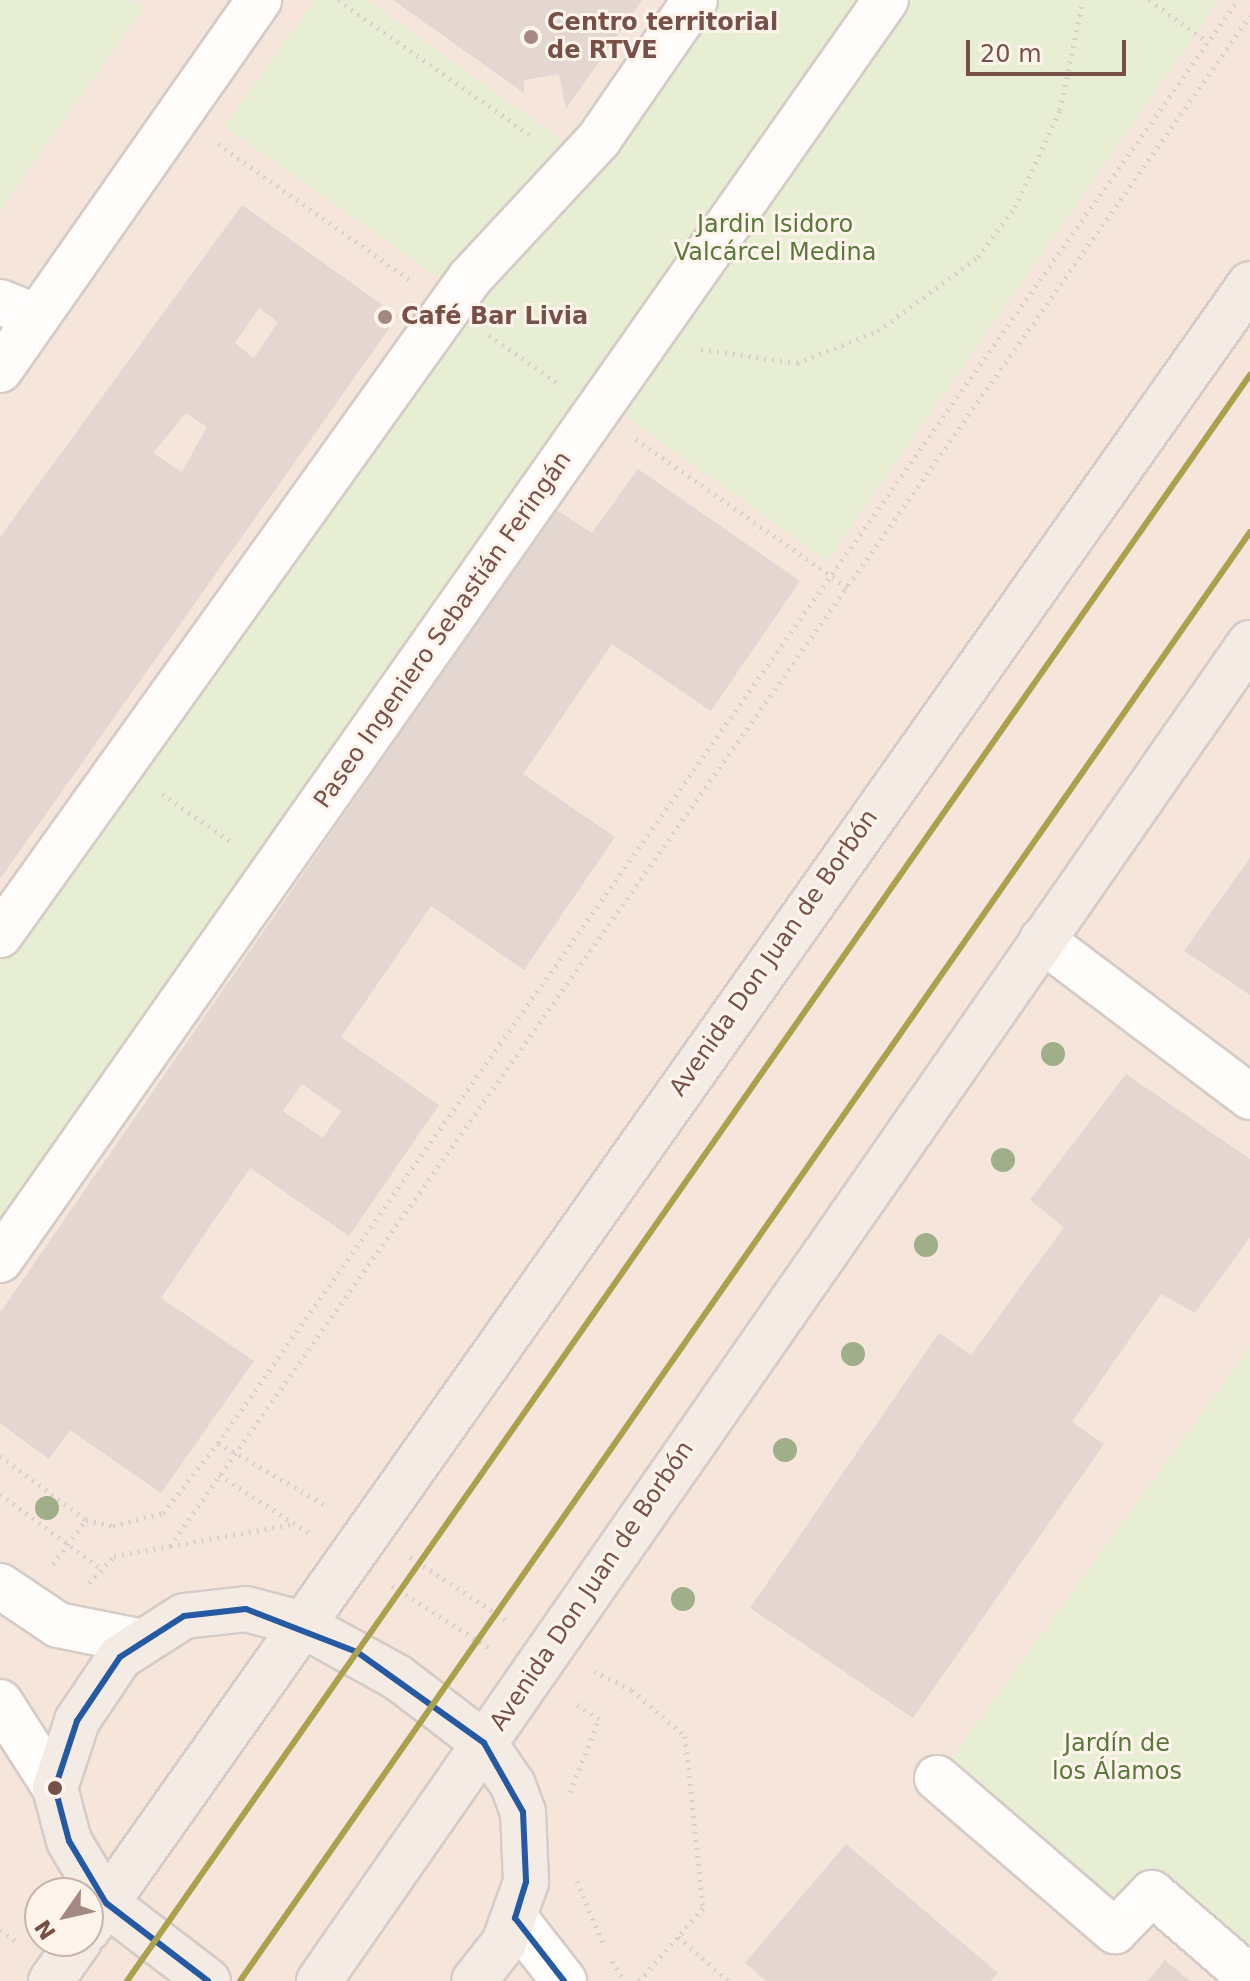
<!DOCTYPE html>
<meta charset="utf-8">
<style>
body{margin:0}
#map{position:relative;width:1250px;height:1981px;overflow:hidden;background:#f7f0ea;font-family:"DejaVu Sans",sans-serif}
div>[style]{position:absolute}
.residential>*{inset:0;background:#f5e5db}
.green>*{inset:0;background:#e7eed3}
.building>*{inset:0;background:#e4d6d1}
.path>*{height:5px;margin-top:-2.5px;transform-origin:0;background:repeating-linear-gradient(90deg,#dad0cd 0 2px,transparent 0 8px)}
.roads{filter:drop-shadow(2px 0 #d6cbc6) drop-shadow(-2px 0 #d6cbc6) drop-shadow(0 2px #d6cbc6) drop-shadow(0 -2px #d6cbc6)}
.street>*{height:44px;margin:-22px;padding:0 22px;transform-origin:22px;border-radius:22px;background:#fefdfc}
.secondary>*{height:44px;margin:-22px;padding:0 22px;transform-origin:22px;border-radius:22px;background:#fefdfc}
.primary>*{height:44px;margin:-22px;padding:0 22px;transform-origin:22px;border-radius:22px;background:#f3ebe4}
.bus-1>*{height:6px;margin:-3px;padding:0 3px;transform-origin:3px;border-radius:3px;background:#2559a2}
.tram-1>*{height:6px;margin:-3px;padding:0 3px;transform-origin:3px;border-radius:3px;background:#aba04b}
.trees>*{width:24px;height:24px;margin:-12px;border-radius:50%;background:#a0ae8a}
.dots>*{width:22px;height:22px;translate:-50% -50%;box-sizing:border-box;border:4px solid #fff4eb;border-radius:50%}
span{translate:-50% -50%;white-space:nowrap;text-align:center;line-height:1.15;-webkit-text-stroke:6px #fff4eb;paint-order:stroke}
.poi-label{font-size:24px;color:#775048;font-weight:700}
.left{translate:0 -50%;text-align:left}
.park-label{font-size:24px;color:#58783c}
.street-label{font-size:24px;color:#775048}
.north{position:absolute;left:24px;top:1877px;width:80px;height:80px;box-sizing:border-box;background:#fff4eb;border:2px solid #c9b2aa;border-radius:50%;rotate:236deg;font-size:22px;font-weight:700;line-height:32px;text-align:center;color:#775048}
.north::after{content:'';display:block;margin:auto;width:28px;height:36px;background:#a48881;clip-path:polygon(50% 0,100% 100%,50% 72%,0 100%)}
.scale{position:absolute;left:966px;top:40px;width:160px;height:36px;box-sizing:border-box;border:4px solid #775048;border-top:0;padding-left:10px;font-size:24px;line-height:28px;white-space:nowrap;color:#775048;-webkit-text-stroke:6px #fff4eb;paint-order:stroke}
</style>
<div id="map">
<div class="residential">
<i style="clip-path:polygon(evenodd,0 0,1250px 0,1250px 1981px,0 1981px,0 0,40px 1893px,88px 1893px,88px 1941px,40px 1941px,40px 1893px)"></i>
</div>
<div class="green">
<i style="clip-path:polygon(0 0,129px 0,144px 7px,0 210px)"></i>
<i style="clip-path:polygon(315px 0,367px 0,564px 142px,667px 0,1219px 0,827px 561px,590px 391px,0 1218px,0 964px,471px 301px,224px 126px)"></i>
<i style="clip-path:polygon(1250px 1347px,1250px 1978px,1152px 1893px,1115px 1931px,937px 1778px)"></i>
</div>
<div class="building">
<i style="clip-path:polygon(393px 0,642px 0,566px 109px,559px 74px,524px 80px,524px 93px)"></i>
<i style="clip-path:polygon(evenodd,242px 205px,398px 316px,0 879px,0 537px,242px 205px,259px 308px,278px 322px,254px 358px,235px 343px,259px 308px,242px 205px,186px 413px,207px 427px,182px 472px,153px 453px,186px 413px)"></i>
<i style="clip-path:polygon(evenodd,638px 469px,800px 581px,711px 711px,612px 644px,523px 774px,615px 837px,524px 970px,431px 906px,341px 1037px,439px 1105px,349px 1236px,250px 1168px,161px 1298px,254px 1361px,161px 1493px,70px 1430px,49px 1459px,0 1423px,0 1313px,555px 509px,592px 533px,638px 469px,302px 1084px,341px 1111px,323px 1138px,283px 1111px,302px 1084px)"></i>
<i style="clip-path:polygon(1250px 858px,1250px 995px,1184px 951px)"></i>
<i style="clip-path:polygon(1126px 1074px,1250px 1159px,1250px 1237px,1195px 1313px,1161px 1294px,1072px 1422px,1104px 1444px,913px 1718px,750px 1608px,939px 1333px,971px 1355px,1064px 1227px,1030px 1200px)"></i>
<i style="clip-path:polygon(846px 1844px,998px 1973px,991px 1981px,766px 1981px,745px 1963px)"></i>
<i style="clip-path:polygon(1165px 1960px,1190px 1981px,1148px 1981px)"></i>
</div>
<div class="path">
<i style="left:338px;top:0;width:240px;rotate:35.1deg"></i>
<i style="left:1149px;top:0;width:72px;rotate:35.4deg"></i>
<i style="left:218px;top:144px;width:234px;rotate:35.3deg"></i>
<i style="left:489px;top:335px;width:82px;rotate:35deg"></i>
<i style="left:701px;top:349px;width:97px;rotate:8.3deg"></i>
<i style="left:797px;top:363px;width:87px;rotate:-21.6deg"></i>
<i style="left:878px;top:331px;width:124px;rotate:-36.5deg"></i>
<i style="left:978px;top:257px;width:62px;rotate:-53.5deg"></i>
<i style="left:1015px;top:207px;width:107px;rotate:-65.1deg"></i>
<i style="left:1060px;top:110px;width:112px;rotate:-78.2deg"></i>
<i style="left:636px;top:439px;width:259px;rotate:35.1deg"></i>
<i style="left:162px;top:794px;width:86px;rotate:34.6deg"></i>
<i style="left:218px;top:1443px;width:1767px;rotate:-54.75deg"></i>
<i style="left:0;top:1456px;width:107px;rotate:36.7deg"></i>
<i style="left:219px;top:1475px;width:107px;rotate:32.8deg"></i>
<i style="left:0;top:1494px;width:124px;rotate:36.5deg"></i>
<i style="left:170px;top:1546px;width:126px;rotate:-10.1deg"></i>
<i style="left:410px;top:1557px;width:118px;rotate:33.3deg"></i>
<i style="left:53px;top:1564px;width:55px;rotate:-53.1deg"></i>
<i style="left:86px;top:1520px;width:28px;rotate:13deg"></i>
<i style="left:113px;top:1526px;width:52px;rotate:-14.6deg"></i>
<i style="left:163px;top:1513px;width:89px;rotate:-51.8deg"></i>
<i style="left:218px;top:1443px;width:126px;rotate:30deg"></i>
<i style="left:89px;top:1583px;width:37px;rotate:-47deg"></i>
<i style="left:114px;top:1556px;width:57px;rotate:-10.1deg"></i>
<i style="left:170px;top:1546px;width:1873px;rotate:-54.78deg"></i>
<i style="left:392px;top:1586px;width:117px;rotate:32.5deg"></i>
<i style="left:594px;top:1671px;width:42px;rotate:26.6deg"></i>
<i style="left:632px;top:1690px;width:70px;rotate:41deg"></i>
<i style="left:685px;top:1736px;width:173px;rotate:84deg"></i>
<i style="left:703px;top:1908px;width:38px;rotate:131deg"></i>
<i style="left:678px;top:1937px;width:67px;rotate:40.8deg"></i>
<i style="left:570px;top:1792px;width:79px;rotate:-68.3deg"></i>
<i style="left:599px;top:1719px;width:30px;rotate:-146deg"></i>
<i style="left:577px;top:1881px;width:70px;rotate:67.4deg"></i>
<i style="left:0;top:1930px;width:22px;rotate:36deg"></i>
<i style="left:612px;top:1961px;width:24px;rotate:57deg"></i>
<i style="left:639px;top:1981px;width:59px;rotate:-48.4deg"></i>
</div>
<div class="roads">
<div class="street">
<i style="left:0;top:302px;width:40px;rotate:22deg"></i>
<i style="left:0;top:370px;width:452px;rotate:-55deg"></i>
<i style="left:0;top:935px;width:808px;rotate:-54.42deg"></i>
<i style="left:470px;top:278px;width:190px;rotate:-47.1deg"></i>
<i style="left:599px;top:139px;width:169px;rotate:-55.4deg"></i>
<i style="left:1042px;top:940px;width:261px;rotate:37deg"></i>
<i style="left:0;top:1260px;width:1540px;rotate:-54.89deg"></i>
<i style="left:937px;top:1778px;width:235px;rotate:40.7deg"></i>
<i style="left:1115px;top:1931px;width:53px;rotate:-45.8deg"></i>
<i style="left:1152px;top:1893px;width:130px;rotate:40.9deg"></i>
</div>
<div class="secondary">
<i style="left:0;top:1586px;width:70px;rotate:33.9deg"></i>
<i style="left:58px;top:1625px;width:82px;rotate:11.3deg"></i>
<i style="left:0;top:1702px;width:102px;rotate:57.4deg"></i>
<i style="left:515px;top:1918px;width:80px;rotate:52.1deg"></i>
</div>
<div class="primary">
<i style="left:88px;top:1929px;width:2014px;rotate:-54.76deg"></i>
<i style="left:51px;top:1981px;width:49px;rotate:-55deg"></i>
<i style="left:208px;top:1981px;width:128px;rotate:-142.6deg"></i>
<i style="left:106px;top:1903px;width:72px;rotate:-120.8deg"></i>
<i style="left:69px;top:1841px;width:55px;rotate:-104.8deg"></i>
<i style="left:55px;top:1788px;width:71px;rotate:-71.8deg"></i>
<i style="left:77px;top:1721px;width:77px;rotate:-56.1deg"></i>
<i style="left:120px;top:1657px;width:76px;rotate:-32.6deg"></i>
<i style="left:184px;top:1616px;width:62px;rotate:-6.4deg"></i>
<i style="left:246px;top:1609px;width:55px;rotate:14.8deg"></i>
<i style="left:299px;top:1623px;width:112px;rotate:28.9deg"></i>
<i style="left:397px;top:1677px;width:109px;rotate:37.2deg"></i>
<i style="left:484px;top:1743px;width:51px;rotate:55.4deg"></i>
<i style="left:513px;top:1785px;width:29px;rotate:70deg"></i>
<i style="left:523px;top:1812px;width:70px;rotate:87.5deg"></i>
<i style="left:526px;top:1882px;width:65px;rotate:109.8deg"></i>
<i style="left:504px;top:1943px;width:48px;rotate:128.3deg"></i>
<i style="left:319px;top:1981px;width:1630px;rotate:-55.17deg"></i>
</div>
</div>
<div class="bus-1">
<i style="left:208px;top:1981px;width:128px;rotate:-142.6deg"></i>
<i style="left:106px;top:1903px;width:72px;rotate:-120.8deg"></i>
<i style="left:69px;top:1841px;width:55px;rotate:-104.8deg"></i>
<i style="left:55px;top:1788px;width:71px;rotate:-71.8deg"></i>
<i style="left:77px;top:1721px;width:77px;rotate:-56.1deg"></i>
<i style="left:120px;top:1657px;width:76px;rotate:-32.6deg"></i>
<i style="left:184px;top:1616px;width:62px;rotate:-6.4deg"></i>
<i style="left:246px;top:1609px;width:119px;rotate:21.2deg"></i>
<i style="left:357px;top:1652px;width:156px;rotate:35.6deg"></i>
<i style="left:484px;top:1743px;width:79px;rotate:60.5deg"></i>
<i style="left:523px;top:1812px;width:70px;rotate:87.5deg"></i>
<i style="left:526px;top:1882px;width:38px;rotate:107deg"></i>
<i style="left:515px;top:1918px;width:80px;rotate:52.1deg"></i>
</div>
<div class="tram-1">
<i style="left:127px;top:1981px;width:1960px;rotate:-55.04deg"></i>
<i style="left:240px;top:1981px;width:1766px;rotate:-55.12deg"></i>
</div>
<div class="trees">
<i style="left:1053px;top:1054px"></i>
<i style="left:1003px;top:1160px"></i>
<i style="left:926px;top:1245px"></i>
<i style="left:853px;top:1354px"></i>
<i style="left:785px;top:1450px"></i>
<i style="left:47px;top:1508px"></i>
<i style="left:683px;top:1599px"></i>
</div>
<div class="dots">
<i style="left:531px;top:37px;background:#a48881"></i>
<i style="left:385px;top:317px;background:#a48881"></i>
<i style="left:55px;top:1788px;background:#775048"></i>
</div>
<div class="poi-label">
<span class="left" style="left:547px;top:37px">Centro territorial<br>de RTVE</span>
<span class="left" style="left:401px;top:317px">Café Bar Livia</span>
</div>
<div class="park-label">
<span style="left:775px;top:239px">Jardin Isidoro<br>Valcárcel Medina</span>
<span style="left:1117px;top:1758px">Jardín de<br>los Álamos</span>
</div>
<div class="street-label">
<span style="left:443px;top:630px;rotate:-55deg">Paseo Ingeniero Sebastián Feringán</span>
<span style="left:774px;top:953px;rotate:-55deg">Avenida Don Juan de Borbón</span>
<span style="left:592px;top:1586px;rotate:-56deg">Avenida Don Juan de Borbón</span>
</div>
<div class="north">N</div>
<div class="scale">20 m</div>
</div>
